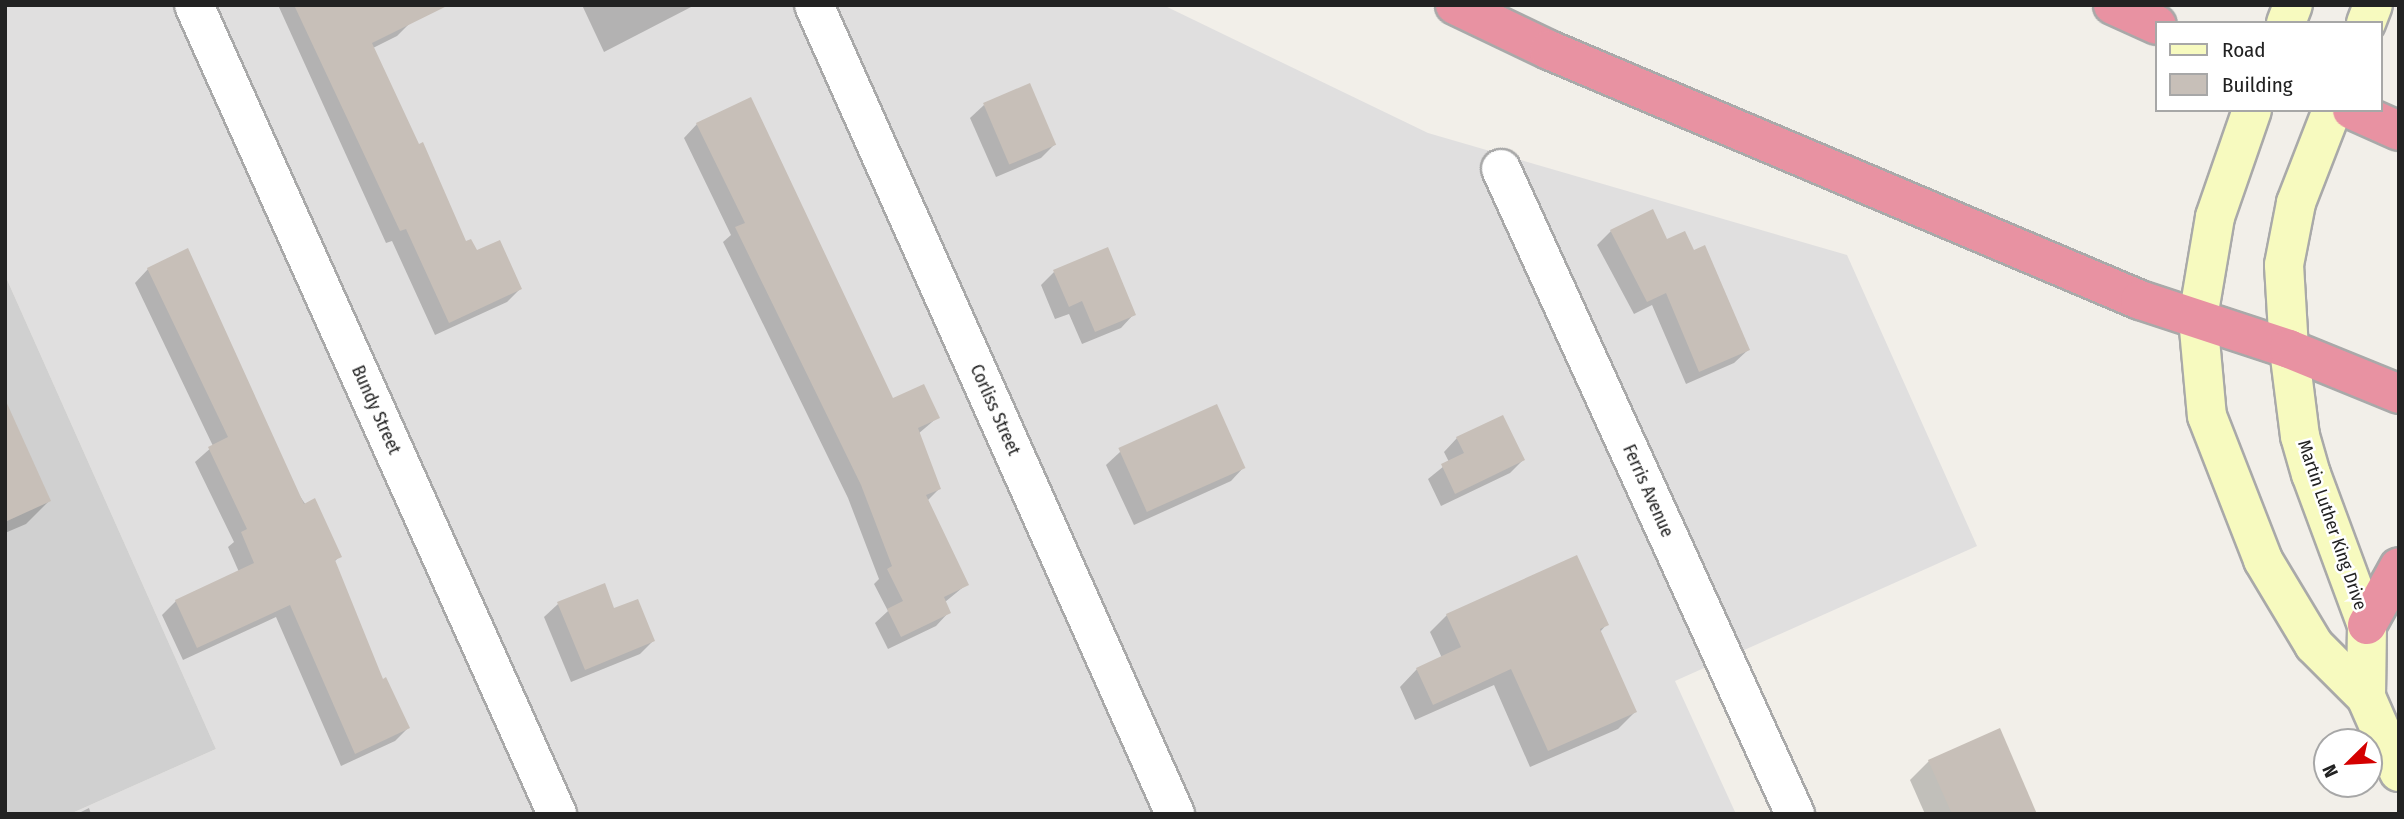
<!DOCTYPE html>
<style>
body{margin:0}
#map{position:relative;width:2404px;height:819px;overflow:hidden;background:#f2efe9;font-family:"Fira Sans Condensed",sans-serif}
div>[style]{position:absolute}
.residential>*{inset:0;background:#e0dfdf}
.religious>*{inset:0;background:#d0d0d0}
.shadow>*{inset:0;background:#0003}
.building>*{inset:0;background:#c7bfb8;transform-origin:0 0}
.roads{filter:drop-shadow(2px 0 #a9a9a9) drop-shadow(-2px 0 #a9a9a9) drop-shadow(0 2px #a9a9a9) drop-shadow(0 -2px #a9a9a9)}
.street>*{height:38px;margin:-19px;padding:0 19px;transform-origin:19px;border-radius:19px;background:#fff}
.secondary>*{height:38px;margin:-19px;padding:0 19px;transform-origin:19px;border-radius:19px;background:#f7fabf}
.highway>*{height:38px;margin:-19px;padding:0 19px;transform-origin:19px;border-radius:19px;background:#e892a2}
span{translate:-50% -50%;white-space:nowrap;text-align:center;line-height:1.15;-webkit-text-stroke:5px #fff;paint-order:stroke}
.street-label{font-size:18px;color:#222}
.frame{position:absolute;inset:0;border:7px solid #222;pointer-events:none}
.legend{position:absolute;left:2155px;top:21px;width:228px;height:91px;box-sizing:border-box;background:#fff;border:2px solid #a7a7a7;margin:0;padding:9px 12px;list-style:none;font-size:21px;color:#222}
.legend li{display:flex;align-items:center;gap:14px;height:35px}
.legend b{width:35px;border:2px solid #a7a7a7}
.north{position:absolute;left:2313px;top:728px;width:70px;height:70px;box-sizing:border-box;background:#fff;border:2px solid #a7a7a7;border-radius:50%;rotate:246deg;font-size:19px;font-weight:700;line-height:28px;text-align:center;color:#222}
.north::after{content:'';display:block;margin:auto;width:24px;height:32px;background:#d40000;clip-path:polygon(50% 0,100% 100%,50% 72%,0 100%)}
</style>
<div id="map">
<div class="residential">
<i style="clip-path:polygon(5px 5px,1163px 5px,1428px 133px,1847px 255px,1977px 546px,1675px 681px,1736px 814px,70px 814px,216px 749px,5px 275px)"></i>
</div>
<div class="religious">
<i style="clip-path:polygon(5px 275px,216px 749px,70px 814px,5px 814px)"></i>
</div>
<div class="shadow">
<i style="clip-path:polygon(278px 5px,402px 5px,410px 23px,397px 36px,373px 48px,465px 244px,520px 289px,507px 302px,435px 335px,392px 241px,386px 243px)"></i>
<i style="clip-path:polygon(582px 5px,695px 5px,604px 52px)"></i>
<i style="clip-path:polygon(984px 105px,1054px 145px,1041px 158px,996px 177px,970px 118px)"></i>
<i style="clip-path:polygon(697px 124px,892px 400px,938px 417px,918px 434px,939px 489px,927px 501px,967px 584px,945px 602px,949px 612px,936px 626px,888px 649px,875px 623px,888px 611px,874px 584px,879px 579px,848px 498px,723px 242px,731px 235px,684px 138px)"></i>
<i style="clip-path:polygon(1611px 231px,1667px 242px,1748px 350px,1734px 363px,1686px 384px,1652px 305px,1634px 314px,1597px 245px)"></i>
<i style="clip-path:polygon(148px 269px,340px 556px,334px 562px,382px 681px,408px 728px,395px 741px,341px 766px,276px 617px,183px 660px,162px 615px,176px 601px,239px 572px,228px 547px,234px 542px,195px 462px,213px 446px,135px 283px)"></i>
<i style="clip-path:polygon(1054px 272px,1134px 314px,1121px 328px,1082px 344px,1069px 314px,1055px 319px,1041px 285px)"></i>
<i style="clip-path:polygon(5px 404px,49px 501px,26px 524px,5px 533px)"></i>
<i style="clip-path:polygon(1216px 407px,1244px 467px,1231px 481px,1134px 525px,1106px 465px,1120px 452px)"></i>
<i style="clip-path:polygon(1457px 438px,1523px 460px,1510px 473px,1441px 506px,1428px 479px,1449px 462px,1444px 452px)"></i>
<i style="clip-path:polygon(558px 604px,613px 610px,653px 641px,640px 654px,571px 682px,544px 617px)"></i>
<i style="clip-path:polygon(1447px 615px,1607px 624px,1600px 632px,1635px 712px,1618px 729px,1530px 767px,1494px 685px,1415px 720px,1400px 687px,1417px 669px,1442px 658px,1430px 632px)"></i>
<i style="clip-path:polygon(1929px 761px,2035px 814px,1925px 814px,1910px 780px)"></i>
<i style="clip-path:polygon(89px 808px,91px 814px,77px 814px)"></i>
</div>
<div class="building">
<i style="clip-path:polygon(294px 5px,449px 5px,372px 43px,419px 144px,423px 142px,466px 241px,471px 239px,477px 250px,500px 240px,522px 289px,449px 323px,406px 229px,400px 231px)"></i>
<i style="left:1030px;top:83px;width:67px;height:51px;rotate:67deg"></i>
<i style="clip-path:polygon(751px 97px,893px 398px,924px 384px,940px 418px,918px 428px,941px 489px,926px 495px,969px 585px,944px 597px,951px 613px,901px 637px,887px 609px,903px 601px,887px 569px,892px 566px,861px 485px,735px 227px,745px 223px,696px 123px)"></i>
<i style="clip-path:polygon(1653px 209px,1667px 239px,1685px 231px,1694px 250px,1705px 245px,1750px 350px,1699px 372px,1666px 293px,1647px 302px,1610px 230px)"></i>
<i style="clip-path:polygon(1108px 247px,1136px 315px,1095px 332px,1082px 301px,1069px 307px,1053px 270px)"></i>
<i style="clip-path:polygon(188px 248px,304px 504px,315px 498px,342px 557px,335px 560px,383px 679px,386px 677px,410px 728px,355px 754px,290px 605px,197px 648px,175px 600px,254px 563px,241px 532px,247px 529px,208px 447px,228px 437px,147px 268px)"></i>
<i style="clip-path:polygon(5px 399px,51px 501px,5px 522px)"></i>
<i style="left:1217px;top:404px;width:70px;height:108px;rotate:66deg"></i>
<i style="clip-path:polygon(1503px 415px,1525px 460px,1455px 494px,1441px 464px,1464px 453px,1456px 437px)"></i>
<i style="clip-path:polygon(1577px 555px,1609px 625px,1600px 629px,1637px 712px,1548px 751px,1511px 669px,1433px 705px,1416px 668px,1461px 647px,1446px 614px)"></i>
<i style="clip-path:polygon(605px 583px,614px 608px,638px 599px,655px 641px,585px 670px,557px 602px)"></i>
<i style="clip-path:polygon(2000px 728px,2037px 814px,1952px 814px,1928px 760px)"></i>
</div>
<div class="roads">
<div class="street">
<i style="left:194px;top:5px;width:887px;rotate:65.83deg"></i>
<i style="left:814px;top:5px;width:886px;rotate:65.95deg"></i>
<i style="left:1501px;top:169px;width:709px;rotate:65.5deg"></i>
</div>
<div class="secondary">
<i style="left:2286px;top:23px;width:19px;rotate:-69deg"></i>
<i style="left:2366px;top:23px;width:19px;rotate:-69deg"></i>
<i style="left:2252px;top:110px;width:113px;rotate:109.1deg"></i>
<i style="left:2215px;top:217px;width:102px;rotate:99.6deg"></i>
<i style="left:2198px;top:318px;width:98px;rotate:84.8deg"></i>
<i style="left:2207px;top:416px;width:155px;rotate:68.7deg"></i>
<i style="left:2263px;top:560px;width:99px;rotate:59deg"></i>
<i style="left:2314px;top:645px;width:74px;rotate:45deg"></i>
<i style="left:2366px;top:697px;width:82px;rotate:66.3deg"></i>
<i style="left:2332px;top:110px;width:100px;rotate:111.2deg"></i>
<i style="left:2296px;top:203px;width:63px;rotate:101deg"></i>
<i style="left:2284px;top:265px;width:84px;rotate:86.6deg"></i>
<i style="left:2289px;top:349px;width:88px;rotate:82.8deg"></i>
<i style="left:2300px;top:436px;width:40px;rotate:74deg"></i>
<i style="left:2311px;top:474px;width:161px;rotate:69.7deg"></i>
<i style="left:2367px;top:625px;width:72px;rotate:90.8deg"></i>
</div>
<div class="highway">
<i style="left:1455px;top:5px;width:104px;rotate:25.6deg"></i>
<i style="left:1549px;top:50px;width:642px;rotate:22.93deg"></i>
<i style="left:2140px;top:300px;width:157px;rotate:18.2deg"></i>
<i style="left:2289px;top:349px;width:119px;rotate:22.2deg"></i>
<i style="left:2113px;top:5px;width:48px;rotate:24.4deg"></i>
<i style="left:2352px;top:110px;width:51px;rotate:24.1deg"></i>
<i style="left:2367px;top:625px;width:66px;rotate:-61.1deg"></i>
</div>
</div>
<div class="street-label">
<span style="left:376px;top:410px;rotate:66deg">Bundy Street</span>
<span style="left:995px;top:410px;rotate:66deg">Corliss Street</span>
<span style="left:1648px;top:491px;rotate:66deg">Ferris Avenue</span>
<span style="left:2332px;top:525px;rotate:71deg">Martin Luther King Drive</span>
</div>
<div class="frame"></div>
<ul class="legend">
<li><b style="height:9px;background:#f7fabf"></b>Road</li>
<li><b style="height:19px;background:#c7bfb8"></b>Building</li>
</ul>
<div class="north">N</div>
</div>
